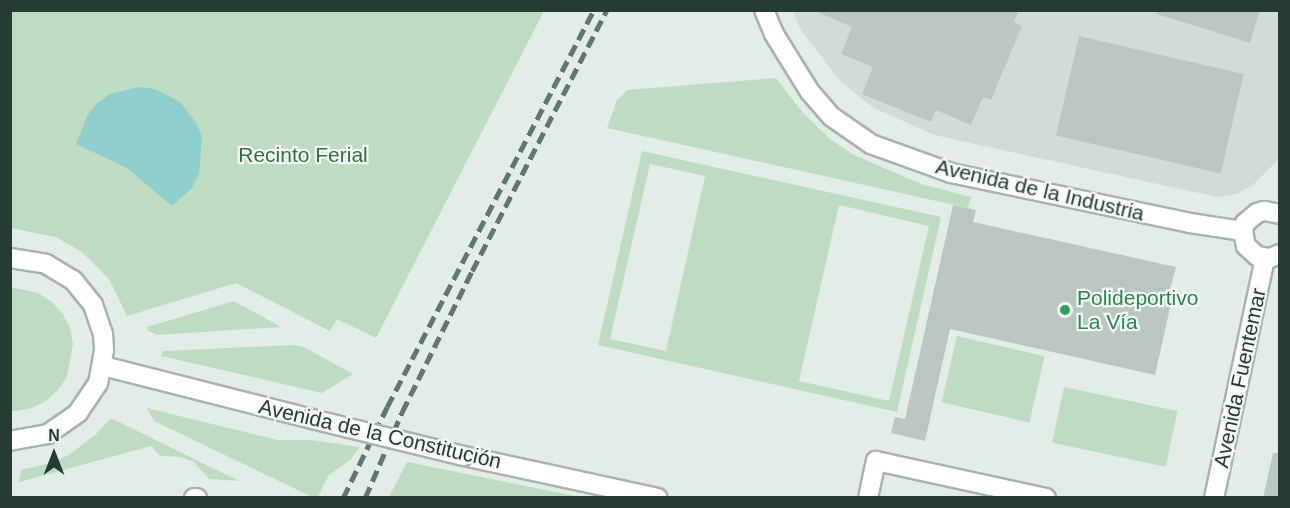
<!DOCTYPE html>
<meta charset="utf-8">
<style>
body{margin:0}
#map{position:relative;width:1290px;height:508px;overflow:hidden;background:#e4ece7;font-family:Helvetica,sans-serif}
div>[style]{position:absolute}
.built>*{inset:0;background:#d2dcd6}
.green>*{inset:0;background:#bedcc2;transform-origin:0 0}
.water>*{inset:0;background:#90cdcd}
.building>*{inset:0;background:#b9c7c0;transform-origin:0 0}
.roads{filter:drop-shadow(2px 0 #a7b4ad) drop-shadow(-2px 0 #a7b4ad) drop-shadow(0 2px #a7b4ad) drop-shadow(0 -2px #a7b4ad)}
.minor>*{height:18px;margin:-9px;padding:0 9px;transform-origin:9px;border-radius:9px;background:#fff}
.rail>*{height:4.5px;margin-top:-2.25px;transform-origin:0;background:repeating-linear-gradient(90deg,#5f786d 0 12px,transparent 0 18px)}
.bridges{filter:drop-shadow(2px 0 #a7b4ad) drop-shadow(-2px 0 #a7b4ad) drop-shadow(0 2px #a7b4ad) drop-shadow(0 -2px #a7b4ad)}
.minor-bridge>*{height:18px;margin:-9px;padding:0 9px;transform-origin:9px;border-radius:9px;background:#fff}
.dots>*{width:16px;height:16px;translate:-50% -50%;box-sizing:border-box;border:3px solid #f4f9f6;border-radius:50%}
span{translate:-50% -50%;white-space:nowrap;text-align:center;line-height:1.15;-webkit-text-stroke:4.5px #f4f9f6;paint-order:stroke}
.park-label{font-size:21px;color:#327040}
.street-label{font-size:21px;color:#253c32}
.leisure-label{font-size:21px;color:#27864d}
.left{translate:0 -50%;text-align:left}
.frame{position:absolute;inset:0;border:12px solid #253c32;pointer-events:none}
.north{position:absolute;left:24px;top:424px;width:60px;height:60px;-webkit-text-stroke:4px #f4f9f6;paint-order:stroke;rotate:0deg;font-size:16px;font-weight:700;line-height:24px;text-align:center;color:#253c32}
.north::after{content:'';display:block;margin:auto;width:21px;height:27px;background:#253c32;clip-path:polygon(50% 0,100% 100%,50% 72%,0 100%)}
</style>
<div id="map">
<div class="built">
<i style="clip-path:polygon(793px 11px,1279px 11px,1280px 153px,1277px 161px,1253px 185px,1236px 194px,1217px 197px,934px 135px,874px 108px,841px 82px,800px 29px)"></i>
</div>
<div class="green">
<i style="clip-path:polygon(10px 11px,544px 11px,376px 338px,337px 319px,330px 331px,236px 283px,127px 316px,109px 279px,81px 251px,55px 237px,11px 228px)"></i>
<i style="clip-path:polygon(776px 78px,803px 113px,830px 139px,852px 154px,921px 184px,971px 197px,968px 208px,607px 128px,617px 100px,627px 90px)"></i>
<i style="clip-path:polygon(evenodd,642px 151px,941px 217px,897px 412px,598px 345px,642px 151px,650px 164px,705px 176px,666px 351px,610px 339px,650px 164px,642px 151px,839px 205px,929px 226px,889px 401px,799px 381px,839px 205px)"></i>
<i style="clip-path:polygon(11px 287px,38px 293px,52px 302px,63px 314px,70px 328px,73px 344px,67px 376px,58px 390px,46px 401px,32px 408px,16px 411px,10px 411px)"></i>
<i style="clip-path:polygon(234px 301px,281px 327px,157px 335px,148px 331px,147px 327px)"></i>
<i style="left:957px;top:336px;width:90px;height:68px;rotate:13deg"></i>
<i style="clip-path:polygon(294px 345px,304px 347px,353px 374px,322px 393px,161px 356px,163px 351px)"></i>
<i style="left:1064px;top:387px;width:116px;height:57px;rotate:12deg"></i>
<i style="clip-path:polygon(147px 408px,278px 440px,310px 440px,360px 447px,351px 459px,328px 476px,318px 497px,312px 497px,154px 421px)"></i>
<i style="clip-path:polygon(110px 419px,113px 419px,239px 481px,209px 479px,194px 462px,181px 457px,160px 456px,151px 446px,19px 482px,21px 470px,51px 463px,69px 455px,96px 434px)"></i>
<i style="clip-path:polygon(407px 462px,580px 497px,389px 497px)"></i>
</div>
<div class="water">
<i style="clip-path:polygon(139px 87px,155px 89px,180px 102px,197px 124px,202px 137px,199px 174px,191px 189px,172px 206px,127px 168px,76px 144px,87px 116px,96px 104px,110px 94px)"></i>
</div>
<div class="building">
<i style="clip-path:polygon(813px 10px,1019px 10px,1014px 22px,1022px 26px,991px 100px,983px 97px,971px 125px,936px 110px,931px 122px,862px 94px,873px 67px,841px 54px,852px 27px)"></i>
<i style="clip-path:polygon(1158px 10px,1260px 10px,1250px 43px,1157px 14px)"></i>
<i style="left:1079px;top:36px;width:169px;height:102px;rotate:13deg"></i>
<i style="clip-path:polygon(953px 205px,976px 210px,973px 222px,1176px 267px,1170px 289px,1174px 290px,1155px 375px,950px 329px,925px 441px,891px 433px,895px 417px,905px 419px)"></i>
<i style="clip-path:polygon(1273px 453px,1280px 453px,1280px 498px,1263px 498px)"></i>
</div>
<div class="roads">
<div class="minor">
<i style="left:764px;top:10px;width:26px;rotate:67deg"></i>
<i style="left:774px;top:34px;width:68px;rotate:58.2deg"></i>
<i style="left:810px;top:92px;width:33px;rotate:49deg"></i>
<i style="left:832px;top:117px;width:47px;rotate:34.7deg"></i>
<i style="left:871px;top:144px;width:85px;rotate:19.9deg"></i>
<i style="left:951px;top:173px;width:244px;rotate:11.8deg"></i>
<i style="left:1190px;top:223px;width:54px;rotate:8.6deg"></i>
<i style="left:1280px;top:214px;width:16px;rotate:-169deg"></i>
<i style="left:1264px;top:211px;width:7px;rotate:164deg"></i>
<i style="left:1257px;top:213px;width:16px;rotate:140deg"></i>
<i style="left:1245px;top:223px;width:8px;rotate:104deg"></i>
<i style="left:1243px;top:231px;width:15px;rotate:79deg"></i>
<i style="left:1246px;top:246px;width:15px;rotate:42deg"></i>
<i style="left:1257px;top:256px;width:13px;rotate:9deg"></i>
<i style="left:1270px;top:258px;width:11px;rotate:-22deg"></i>
<i style="left:10px;top:258px;width:36px;rotate:9deg"></i>
<i style="left:46px;top:264px;width:31px;rotate:31deg"></i>
<i style="left:73px;top:280px;width:32px;rotate:51deg"></i>
<i style="left:93px;top:305px;width:31px;rotate:71deg"></i>
<i style="left:103px;top:334px;width:16px;rotate:86deg"></i>
<i style="left:104px;top:350px;width:34px;rotate:100deg"></i>
<i style="left:98px;top:383px;width:36px;rotate:124deg"></i>
<i style="left:78px;top:413px;width:37px;rotate:145deg"></i>
<i style="left:48px;top:434px;width:39px;rotate:170deg"></i>
<i style="left:103px;top:366px;width:216px;rotate:14.2deg"></i>
<i style="left:464px;top:456px;width:198px;rotate:12.2deg"></i>
<i style="left:194px;top:498px;width:3px"></i>
<i style="left:868px;top:498px;width:38px;rotate:-78deg"></i>
<i style="left:876px;top:461px;width:174px;rotate:12.3deg"></i>
<i style="left:1214px;top:498px;width:245px;rotate:-78deg"></i>
</div>
</div>
<div class="rail">
<i style="left:343px;top:498px;width:101px;rotate:-64.2deg"></i>
<i style="left:387px;top:407px;width:448px;rotate:-62.5deg"></i>
<i style="left:365px;top:498px;width:94px;rotate:-66.7deg"></i>
<i style="left:402px;top:412px;width:157px;rotate:-63.6deg"></i>
<i style="left:472px;top:271px;width:294px;rotate:-62.7deg"></i>
</div>
<div class="bridges">
<div class="minor-bridge">
<i style="left:312px;top:419px;width:156px;rotate:13.7deg"></i>
</div>
</div>
<div class="dots">
<i style="left:1065px;top:310px;background:#2e9e5b"></i>
</div>
<div class="park-label">
<span style="left:303px;top:155px">Recinto Ferial</span>
</div>
<div class="street-label">
<span style="left:1040px;top:190px;rotate:13deg">Avenida de la Industria</span>
<span style="left:1240px;top:378px;rotate:-78deg">Avenida Fuentemar</span>
<span style="left:380px;top:434px;rotate:13deg">Avenida de la Constitución</span>
</div>
<div class="leisure-label">
<span class="left" style="left:1077px;top:310px">Polideportivo<br>La Vía</span>
</div>
<div class="frame"></div>
<div class="north">N</div>
</div>
